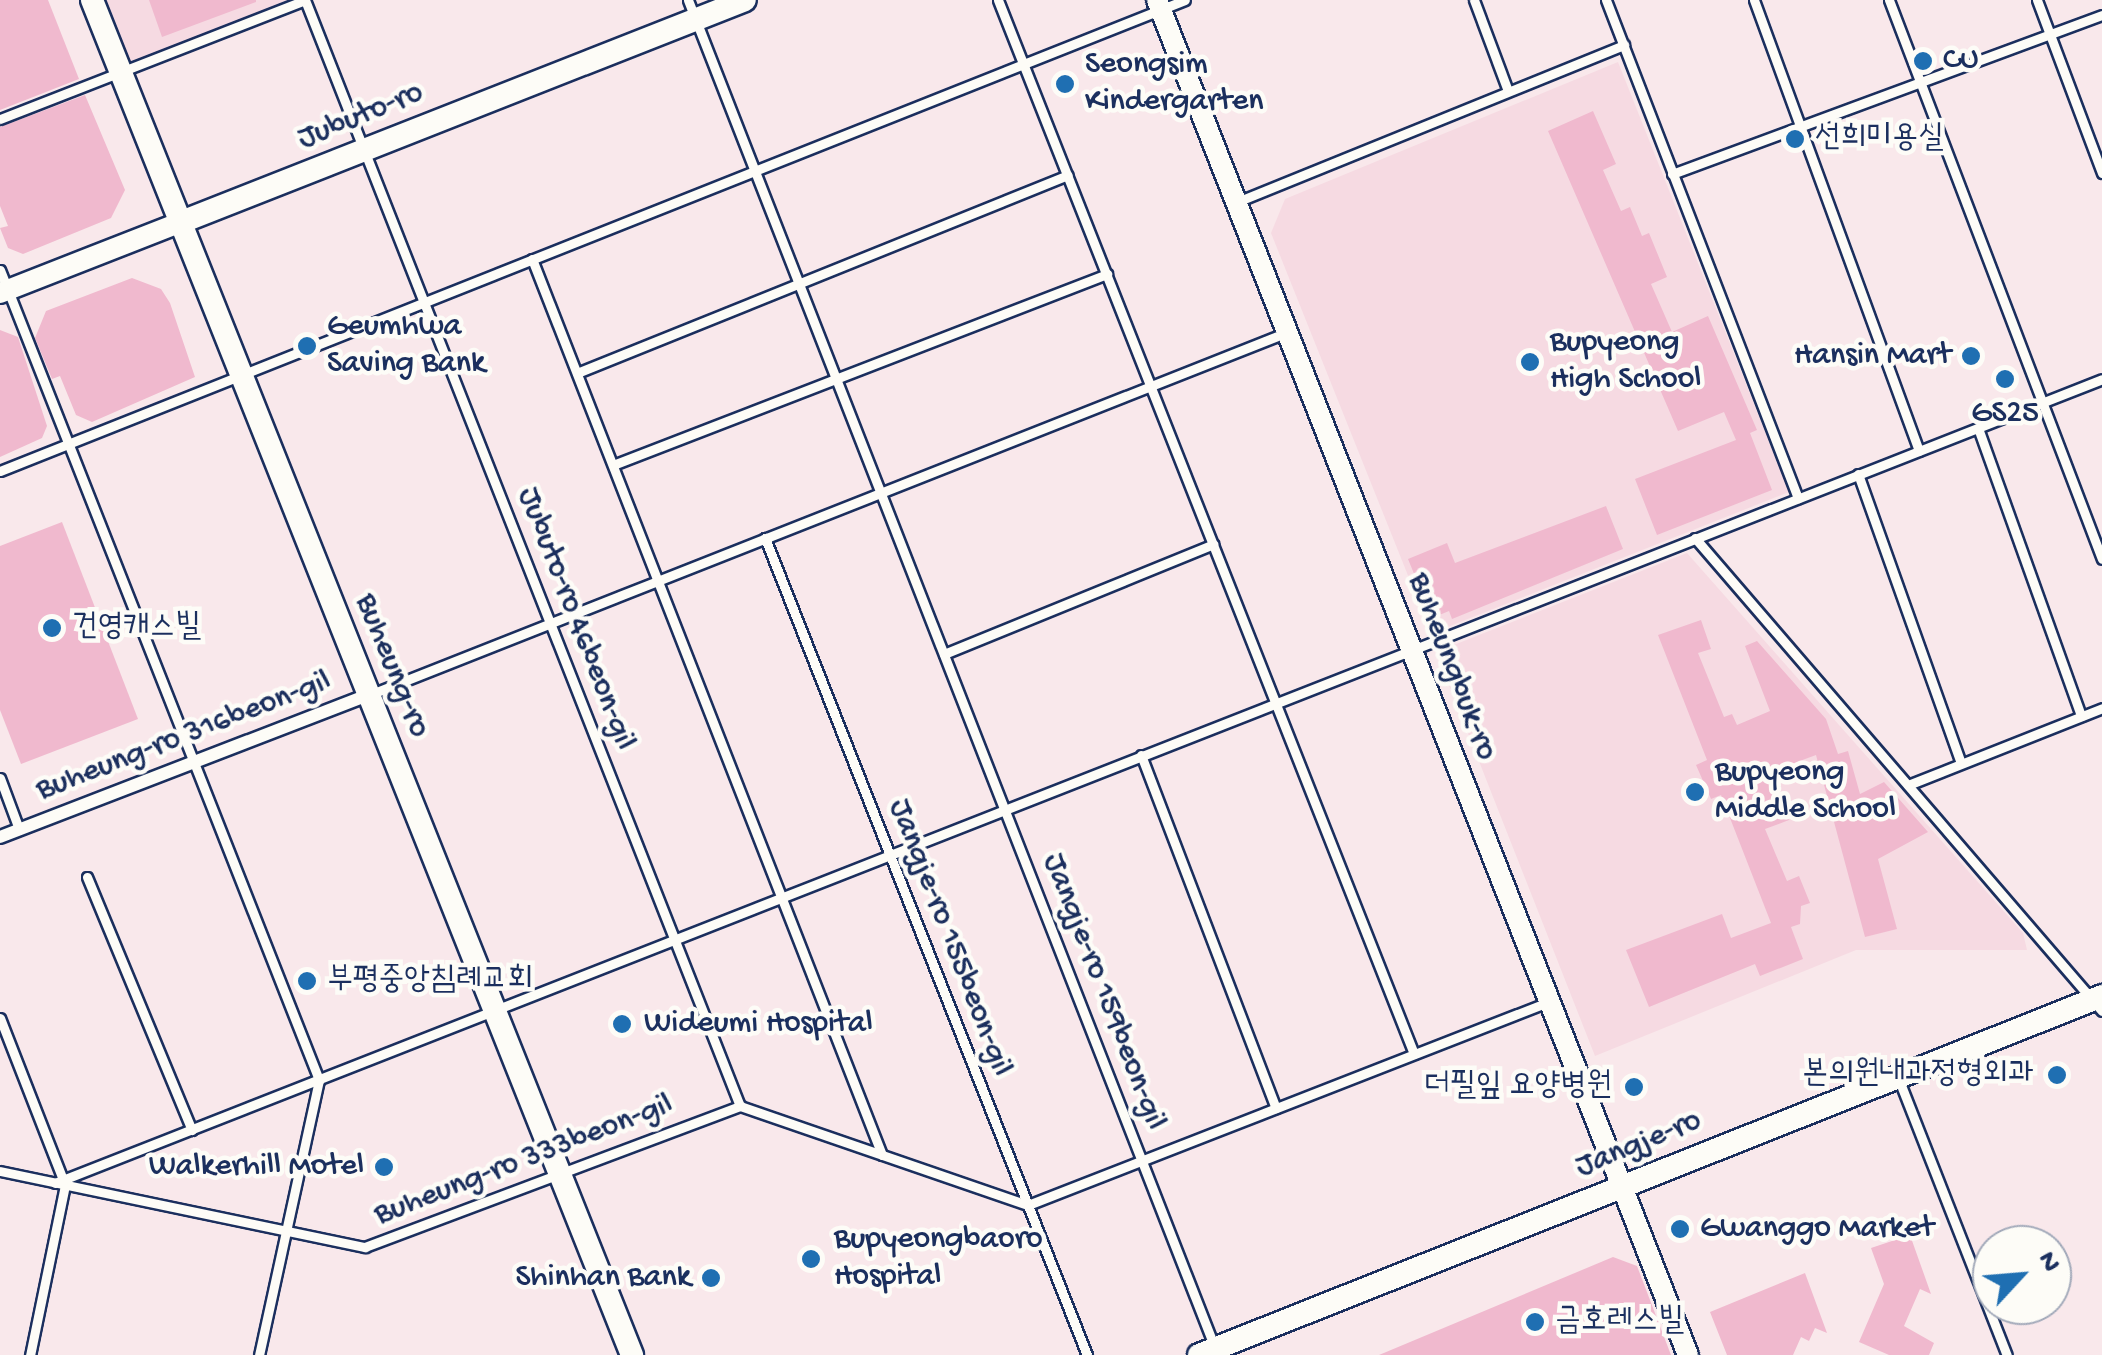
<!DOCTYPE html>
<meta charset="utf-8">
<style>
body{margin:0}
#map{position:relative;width:2102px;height:1355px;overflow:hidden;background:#f9e8eb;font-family:"Gochi Hand","Poor Story",sans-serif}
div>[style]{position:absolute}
.built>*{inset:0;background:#f6dae2}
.building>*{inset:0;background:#f0b9ce}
.roads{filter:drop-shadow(2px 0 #1b2f5e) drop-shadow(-2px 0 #1b2f5e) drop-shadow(0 2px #1b2f5e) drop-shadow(0 -2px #1b2f5e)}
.service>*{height:9px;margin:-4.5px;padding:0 4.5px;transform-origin:4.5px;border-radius:4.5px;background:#fdfcf7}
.pedestrian>*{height:12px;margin:-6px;padding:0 6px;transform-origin:6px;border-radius:6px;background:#fdfcf7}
.tertiary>*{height:20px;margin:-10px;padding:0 10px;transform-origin:10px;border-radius:10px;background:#fdfcf7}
.secondary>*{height:22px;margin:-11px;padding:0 11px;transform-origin:11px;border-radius:11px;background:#fdfcf7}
.dots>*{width:28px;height:28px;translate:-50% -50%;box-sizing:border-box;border:5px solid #fdfcf7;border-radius:50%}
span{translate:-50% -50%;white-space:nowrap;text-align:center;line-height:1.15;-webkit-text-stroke:9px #fdfcf7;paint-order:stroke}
.poi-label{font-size:32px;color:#1b2f5e}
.left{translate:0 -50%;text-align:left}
.right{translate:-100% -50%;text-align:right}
.street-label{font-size:32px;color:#1b2f5e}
.north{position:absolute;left:1972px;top:1225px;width:100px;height:100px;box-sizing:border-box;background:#fdfcf7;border:2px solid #a3aaba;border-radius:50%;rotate:64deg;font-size:28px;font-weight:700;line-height:40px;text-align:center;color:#1b2f5e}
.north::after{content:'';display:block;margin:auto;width:35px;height:45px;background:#1f6fb2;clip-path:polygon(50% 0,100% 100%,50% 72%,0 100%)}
</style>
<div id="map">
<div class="built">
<i style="clip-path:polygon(92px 0,305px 0,120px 72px)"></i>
<i style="clip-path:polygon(1618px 62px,1789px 492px,1445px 628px,1425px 618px,1271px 233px,1285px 199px)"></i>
<i style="clip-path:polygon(1687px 553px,2023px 933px,2027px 950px,1856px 950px,1595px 1056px,1436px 652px)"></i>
</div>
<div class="building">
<i style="clip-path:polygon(0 0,48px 0,79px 79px,0 110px)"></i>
<i style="clip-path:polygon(149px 0,256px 0,256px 2px,162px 37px)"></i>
<i style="clip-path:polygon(85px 95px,125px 190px,111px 218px,23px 254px,8px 248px,0 228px,8px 226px,0 206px,0 127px)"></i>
<i style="clip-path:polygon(1593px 111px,1616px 164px,1603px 170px,1621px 211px,1630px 207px,1642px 236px,1649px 233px,1667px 277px,1651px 284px,1672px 332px,1708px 316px,1757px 430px,1750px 433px,1772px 490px,1657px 535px,1635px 479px,1736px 440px,1724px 412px,1678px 431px,1548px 131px)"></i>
<i style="clip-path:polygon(132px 278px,161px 289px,170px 303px,195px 377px,92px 422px,76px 415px,60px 376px,52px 379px,35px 338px,46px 311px)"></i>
<i style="clip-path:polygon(0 330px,18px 337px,47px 426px,42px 438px,0 457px)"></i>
<i style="clip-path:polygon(1606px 506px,1623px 549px,1452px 619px,1449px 611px,1432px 618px,1408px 559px,1447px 543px,1455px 563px)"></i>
<i style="clip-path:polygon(62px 522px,138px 719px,21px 764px,0 710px,0 546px)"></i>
<i style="clip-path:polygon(1701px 620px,1711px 649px,1698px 653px,1724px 717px,1732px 714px,1737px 725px,1770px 711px,1745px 646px,1757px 641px,1826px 719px,1838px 754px,1848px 751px,1860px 794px,1884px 782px,1928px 832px,1878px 859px,1897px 929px,1865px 937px,1816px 755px,1770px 772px,1789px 820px,1765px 829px,1787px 881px,1799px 876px,1810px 903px,1801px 906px,1800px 924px,1791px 927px,1803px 959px,1760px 976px,1755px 964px,1649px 1007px,1626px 950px,1722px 914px,1731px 938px,1771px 923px,1721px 795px,1711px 799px,1696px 765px,1707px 760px,1658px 635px)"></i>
<i style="clip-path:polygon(1910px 1235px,1931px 1294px,1920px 1289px,1904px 1326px,1934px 1343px,1929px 1355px,1889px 1355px,1859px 1342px,1884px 1284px,1871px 1248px)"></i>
<i style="clip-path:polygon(1613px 1257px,1637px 1266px,1671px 1355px,1379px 1355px)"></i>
<i style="clip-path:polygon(1805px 1273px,1827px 1333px,1815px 1328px,1809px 1341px,1801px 1337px,1793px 1355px,1727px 1355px,1710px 1312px)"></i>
</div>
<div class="roads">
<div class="service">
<i style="left:688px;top:0;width:1447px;rotate:68.65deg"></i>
<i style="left:998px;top:0;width:1133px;rotate:68.46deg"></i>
<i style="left:1474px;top:0;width:97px;rotate:69.5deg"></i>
<i style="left:1606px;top:0;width:534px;rotate:68.92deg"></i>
<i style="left:1754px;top:0;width:480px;rotate:69.9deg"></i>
<i style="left:1889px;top:0;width:598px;rotate:69.14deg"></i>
<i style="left:2037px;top:0;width:185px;rotate:69.4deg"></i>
<i style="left:0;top:119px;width:327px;rotate:-21.3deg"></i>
<i style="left:305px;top:0;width:1188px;rotate:68.53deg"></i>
<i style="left:1672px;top:174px;width:458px;rotate:-20.3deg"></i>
<i style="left:1237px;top:202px;width:418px;rotate:-22.1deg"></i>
<i style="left:532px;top:259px;width:962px;rotate:68.66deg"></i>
<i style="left:0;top:270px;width:871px;rotate:68.5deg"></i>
<i style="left:319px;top:1080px;width:281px;rotate:102.3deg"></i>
<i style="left:577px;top:373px;width:529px;rotate:-21.96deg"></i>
<i style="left:1978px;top:428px;width:306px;rotate:70.3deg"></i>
<i style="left:613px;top:465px;width:530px;rotate:-21.14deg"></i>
<i style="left:0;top:471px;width:1275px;rotate:-21.68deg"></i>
<i style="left:1858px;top:474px;width:307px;rotate:70.4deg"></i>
<i style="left:765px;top:538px;width:878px;rotate:68.49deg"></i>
<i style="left:1695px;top:538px;width:624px;rotate:49.29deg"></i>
<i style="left:944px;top:654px;width:291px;rotate:-22.2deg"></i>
<i style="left:369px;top:695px;width:985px;rotate:-21.56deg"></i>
<i style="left:1141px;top:755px;width:378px;rotate:69.1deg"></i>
<i style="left:0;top:778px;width:54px;rotate:69.6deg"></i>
<i style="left:1908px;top:785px;width:209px;rotate:-21.6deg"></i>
<i style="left:87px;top:877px;width:274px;rotate:67.5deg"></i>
<i style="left:0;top:1018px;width:179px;rotate:68.7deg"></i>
<i style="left:65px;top:1185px;width:174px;rotate:101.6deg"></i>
<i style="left:1899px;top:1080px;width:295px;rotate:68.6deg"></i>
<i style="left:0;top:1171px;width:373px;rotate:11.8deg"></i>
<i style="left:365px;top:1247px;width:401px;rotate:-20.6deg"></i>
<i style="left:740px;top:1106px;width:305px;rotate:19deg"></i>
<i style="left:1028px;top:1205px;width:558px;rotate:-21.32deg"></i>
<i style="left:55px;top:1183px;width:2199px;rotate:-21.44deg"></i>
</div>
<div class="pedestrian">
<i style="left:0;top:837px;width:394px;rotate:-21.1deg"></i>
</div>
<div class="tertiary">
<i style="left:1157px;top:0;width:1455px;rotate:68.6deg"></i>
<i style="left:0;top:293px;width:192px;rotate:-21.4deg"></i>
</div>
<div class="secondary">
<i style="left:92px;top:0;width:1459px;rotate:68.27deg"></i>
<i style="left:179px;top:223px;width:608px;rotate:-21.5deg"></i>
<i style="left:1199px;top:1355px;width:972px;rotate:-21.68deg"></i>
</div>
</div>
<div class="dots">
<i style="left:1923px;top:61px;background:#1f6fb2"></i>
<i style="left:1065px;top:84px;background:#1f6fb2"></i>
<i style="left:1795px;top:139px;background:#1f6fb2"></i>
<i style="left:307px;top:346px;background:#1f6fb2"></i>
<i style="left:1971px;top:356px;background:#1f6fb2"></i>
<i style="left:1530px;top:362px;background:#1f6fb2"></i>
<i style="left:2005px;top:379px;background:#1f6fb2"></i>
<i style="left:52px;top:628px;background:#1f6fb2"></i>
<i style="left:1695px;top:792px;background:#1f6fb2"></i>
<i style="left:307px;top:981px;background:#1f6fb2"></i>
<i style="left:622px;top:1024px;background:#1f6fb2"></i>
<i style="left:2057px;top:1075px;background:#1f6fb2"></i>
<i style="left:1634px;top:1087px;background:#1f6fb2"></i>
<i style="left:384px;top:1167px;background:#1f6fb2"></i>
<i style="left:1680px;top:1229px;background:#1f6fb2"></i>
<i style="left:811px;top:1259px;background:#1f6fb2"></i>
<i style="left:711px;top:1278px;background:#1f6fb2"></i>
<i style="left:1535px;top:1322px;background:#1f6fb2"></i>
</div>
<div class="poi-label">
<span class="left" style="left:1943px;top:61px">CU</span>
<span class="left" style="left:1085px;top:84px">Seongsim<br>Kindergarten</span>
<span class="left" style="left:1815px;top:139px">선희미용실</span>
<span class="left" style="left:327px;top:346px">Geumhwa<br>Saving Bank</span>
<span class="left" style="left:1550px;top:362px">Bupyeong<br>High School</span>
<span class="right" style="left:1951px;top:356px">Hansin Mart</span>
<span style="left:2005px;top:414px">GS25</span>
<span class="left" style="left:72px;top:628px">건영캐스빌</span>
<span class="left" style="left:1715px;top:792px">Bupyeong<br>Middle School</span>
<span class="left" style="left:327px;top:981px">부평중앙침례교회</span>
<span class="left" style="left:644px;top:1024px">Wideumi Hospital</span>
<span class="right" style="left:2034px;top:1075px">본의원내과정형외과</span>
<span class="right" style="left:1612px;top:1087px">더필잎 요양병원</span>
<span class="right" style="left:364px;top:1167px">Walkerhill Motel</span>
<span class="left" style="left:1700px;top:1229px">Gwanggo Market</span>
<span class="left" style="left:834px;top:1259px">Bupyeongbaoro<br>Hospital</span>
<span class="right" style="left:691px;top:1278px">Shinhan Bank</span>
<span class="left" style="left:1555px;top:1322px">금호레스빌</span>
</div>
<div class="street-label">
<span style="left:361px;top:117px;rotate:-22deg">Jubuto-ro</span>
<span style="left:575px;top:619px;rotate:69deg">Jubuto-ro 46beon-gil</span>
<span style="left:391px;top:666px;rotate:68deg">Buheung-ro</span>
<span style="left:1451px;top:667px;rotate:69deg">Buheungbuk-ro</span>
<span style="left:184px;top:737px;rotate:-21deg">Buheung-ro 316beon-gil</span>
<span style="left:949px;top:938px;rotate:69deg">Jangje-ro 155beon-gil</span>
<span style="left:1103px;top:992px;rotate:69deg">Jangje-ro 159beon-gil</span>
<span style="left:1639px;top:1145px;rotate:-22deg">Jangje-ro</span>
<span style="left:524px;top:1161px;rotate:-21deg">Buheung-ro 333beon-gil</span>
</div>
<div class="north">N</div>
</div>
